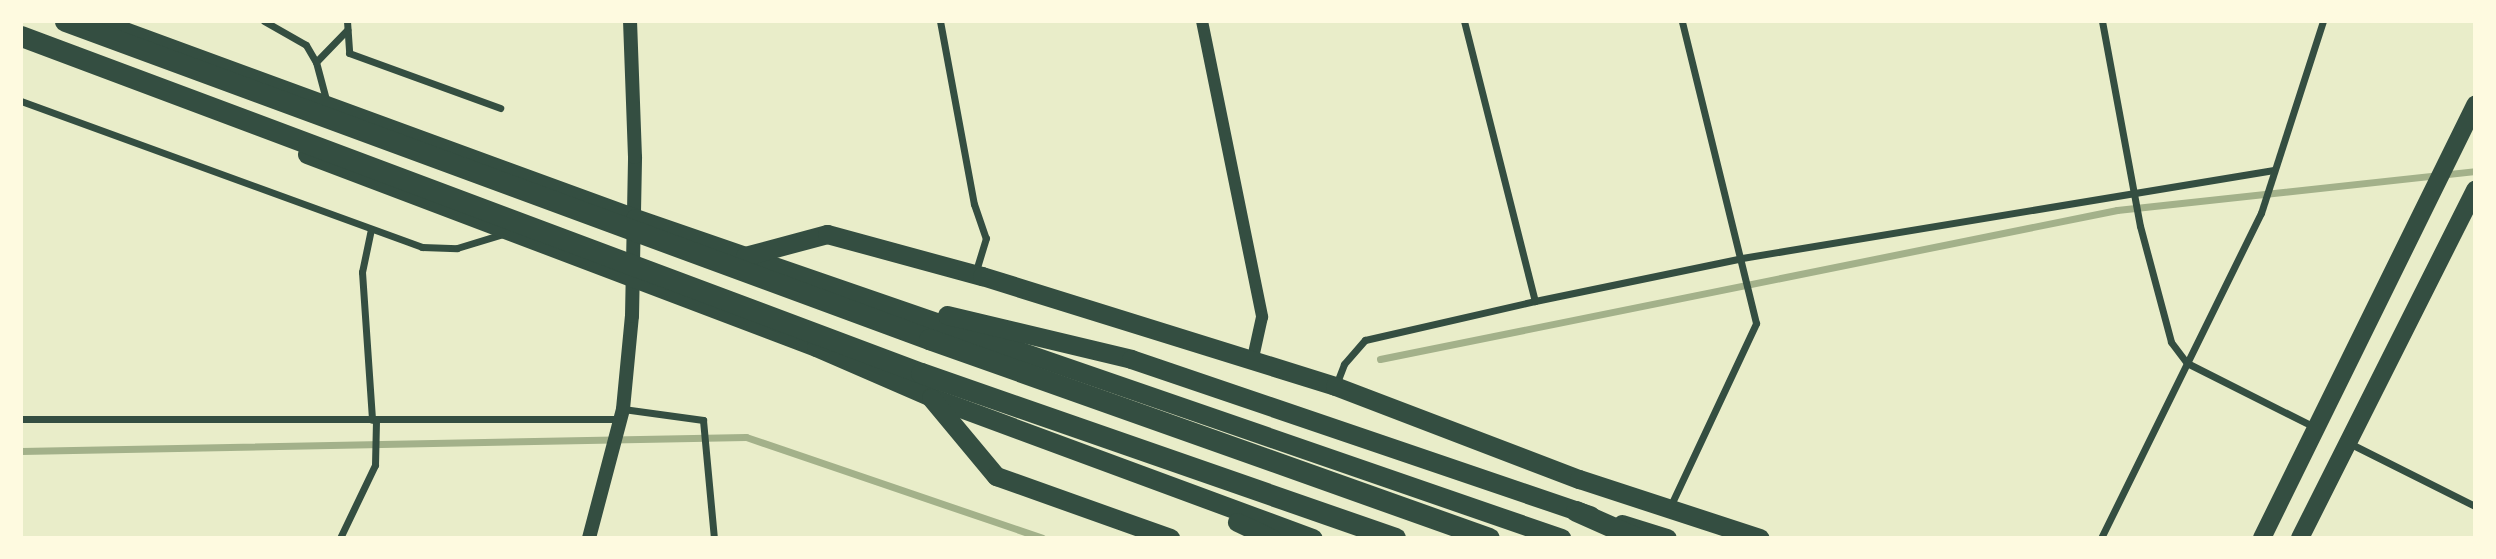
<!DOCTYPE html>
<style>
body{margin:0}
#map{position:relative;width:2496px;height:559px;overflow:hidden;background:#e9edc9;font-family:Georgia,serif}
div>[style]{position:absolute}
.stream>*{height:7px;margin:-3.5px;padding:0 3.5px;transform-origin:3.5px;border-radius:3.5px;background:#a3b18a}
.minor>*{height:7px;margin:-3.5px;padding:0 3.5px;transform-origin:3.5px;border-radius:3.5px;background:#344e41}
.tertiary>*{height:12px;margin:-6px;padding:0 6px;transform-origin:6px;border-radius:6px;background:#344e41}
.secondary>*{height:14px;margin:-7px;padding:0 7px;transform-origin:7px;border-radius:7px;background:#344e41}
.primary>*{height:18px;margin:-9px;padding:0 9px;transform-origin:9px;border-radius:9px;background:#344e41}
.trunk>*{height:19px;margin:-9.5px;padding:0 9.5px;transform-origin:9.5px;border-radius:9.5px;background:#344e41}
.motorway>*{height:21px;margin:-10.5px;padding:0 10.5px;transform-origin:10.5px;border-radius:10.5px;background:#344e41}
span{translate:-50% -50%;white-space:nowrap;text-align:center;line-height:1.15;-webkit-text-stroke:6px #fefae0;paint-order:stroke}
.frame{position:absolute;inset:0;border:23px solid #fefae0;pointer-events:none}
</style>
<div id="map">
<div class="stream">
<i style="left:1380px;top:359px;width:752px;rotate:-11.43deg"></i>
<i style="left:2117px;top:210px;width:360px;rotate:-6.2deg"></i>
<i style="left:21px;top:451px;width:725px;rotate:-1.11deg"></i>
<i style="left:746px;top:437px;width:313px;rotate:18.8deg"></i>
</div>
<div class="minor">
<i style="left:264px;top:21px;width:48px;rotate:29.7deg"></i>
<i style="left:306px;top:45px;width:20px;rotate:60deg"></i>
<i style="left:316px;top:62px;width:42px;rotate:75deg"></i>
<i style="left:347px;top:21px;width:32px;rotate:86deg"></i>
<i style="left:349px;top:53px;width:161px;rotate:20deg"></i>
<i style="left:940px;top:21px;width:186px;rotate:79.5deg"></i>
<i style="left:974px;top:204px;width:36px;rotate:71deg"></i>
<i style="left:986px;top:238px;width:37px;rotate:107deg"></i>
<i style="left:1464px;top:21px;width:289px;rotate:75.8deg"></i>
<i style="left:2102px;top:21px;width:208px;rotate:79.5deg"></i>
<i style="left:2140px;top:226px;width:120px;rotate:75deg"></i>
<i style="left:2171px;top:342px;width:26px;rotate:53deg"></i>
<i style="left:2187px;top:363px;width:144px;rotate:26.7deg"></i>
<i style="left:316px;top:62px;width:45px;rotate:-45.9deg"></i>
<i style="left:21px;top:101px;width:427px;rotate:20deg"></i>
<i style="left:422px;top:247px;width:35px;rotate:2deg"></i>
<i style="left:457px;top:248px;width:51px;rotate:-17deg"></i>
<i style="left:371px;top:229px;width:44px;rotate:101.8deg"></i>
<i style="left:362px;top:272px;width:148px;rotate:86.1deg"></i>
<i style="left:1336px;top:385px;width:22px;rotate:-69deg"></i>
<i style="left:1344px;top:364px;width:32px;rotate:-49deg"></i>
<i style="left:1365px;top:340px;width:174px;rotate:-12.9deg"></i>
<i style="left:1535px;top:301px;width:211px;rotate:-11.7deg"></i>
<i style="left:1742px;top:258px;width:539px;rotate:-9.39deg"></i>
<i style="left:623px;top:409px;width:81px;rotate:7.8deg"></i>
<i style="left:703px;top:420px;width:119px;rotate:84.7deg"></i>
<i style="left:21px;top:419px;width:600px"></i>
<i style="left:2349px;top:443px;width:141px;rotate:26.6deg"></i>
<i style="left:1670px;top:507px;width:203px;rotate:-64.9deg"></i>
<i style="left:1756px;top:323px;width:311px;rotate:-103.8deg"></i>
<i style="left:340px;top:538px;width:81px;rotate:-64.4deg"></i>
<i style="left:375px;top:465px;width:45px;rotate:-88.7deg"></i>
<i style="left:2101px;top:538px;width:362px;rotate:-63.8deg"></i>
<i style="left:2261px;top:213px;width:202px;rotate:-72.1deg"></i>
</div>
<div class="tertiary">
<i style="left:1202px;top:21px;width:302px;rotate:78.5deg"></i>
<i style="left:1262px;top:317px;width:42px;rotate:102.4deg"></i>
</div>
<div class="secondary">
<i style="left:589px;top:538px;width:133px;rotate:-75.2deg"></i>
<i style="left:623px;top:409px;width:93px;rotate:-84.5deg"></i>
<i style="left:632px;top:316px;width:159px;rotate:-88.9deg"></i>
<i style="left:635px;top:157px;width:136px;rotate:-92.1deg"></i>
</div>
<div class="primary">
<i style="left:2262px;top:538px;width:483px;rotate:-63.8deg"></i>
<i style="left:2300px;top:538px;width:390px;rotate:-63.3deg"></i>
</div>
<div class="trunk">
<i style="left:97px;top:21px;width:573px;rotate:20.11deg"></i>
<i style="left:635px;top:218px;width:980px;rotate:19.06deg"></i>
<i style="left:307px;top:154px;width:544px;rotate:20.77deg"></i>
<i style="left:816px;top:347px;width:125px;rotate:23.5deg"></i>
<i style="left:931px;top:397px;width:407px;rotate:20.3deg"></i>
<i style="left:745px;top:256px;width:85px;rotate:-15deg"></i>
<i style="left:827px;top:234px;width:161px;rotate:15.2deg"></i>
<i style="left:982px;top:276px;width:370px;rotate:17.3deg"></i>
<i style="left:1335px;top:386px;width:261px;rotate:20.9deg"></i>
<i style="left:1579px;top:479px;width:190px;rotate:18.1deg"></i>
<i style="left:947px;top:315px;width:189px;rotate:13.4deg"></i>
<i style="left:1131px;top:359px;width:485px;rotate:18.8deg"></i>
<i style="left:931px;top:398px;width:102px;rotate:50.2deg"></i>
<i style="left:996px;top:476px;width:185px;rotate:19.6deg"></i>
<i style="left:1237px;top:522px;width:38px;rotate:25deg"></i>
<i style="left:1622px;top:524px;width:47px;rotate:17.3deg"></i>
</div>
<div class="motorway">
<i style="left:65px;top:21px;width:921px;rotate:20.21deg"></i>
<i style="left:929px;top:339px;width:594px;rotate:19.56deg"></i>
<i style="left:21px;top:36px;width:961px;rotate:20.53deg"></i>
<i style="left:921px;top:373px;width:502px;rotate:19.19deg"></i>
<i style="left:1576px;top:511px;width:67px;rotate:23.9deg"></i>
</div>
<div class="frame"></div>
</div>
